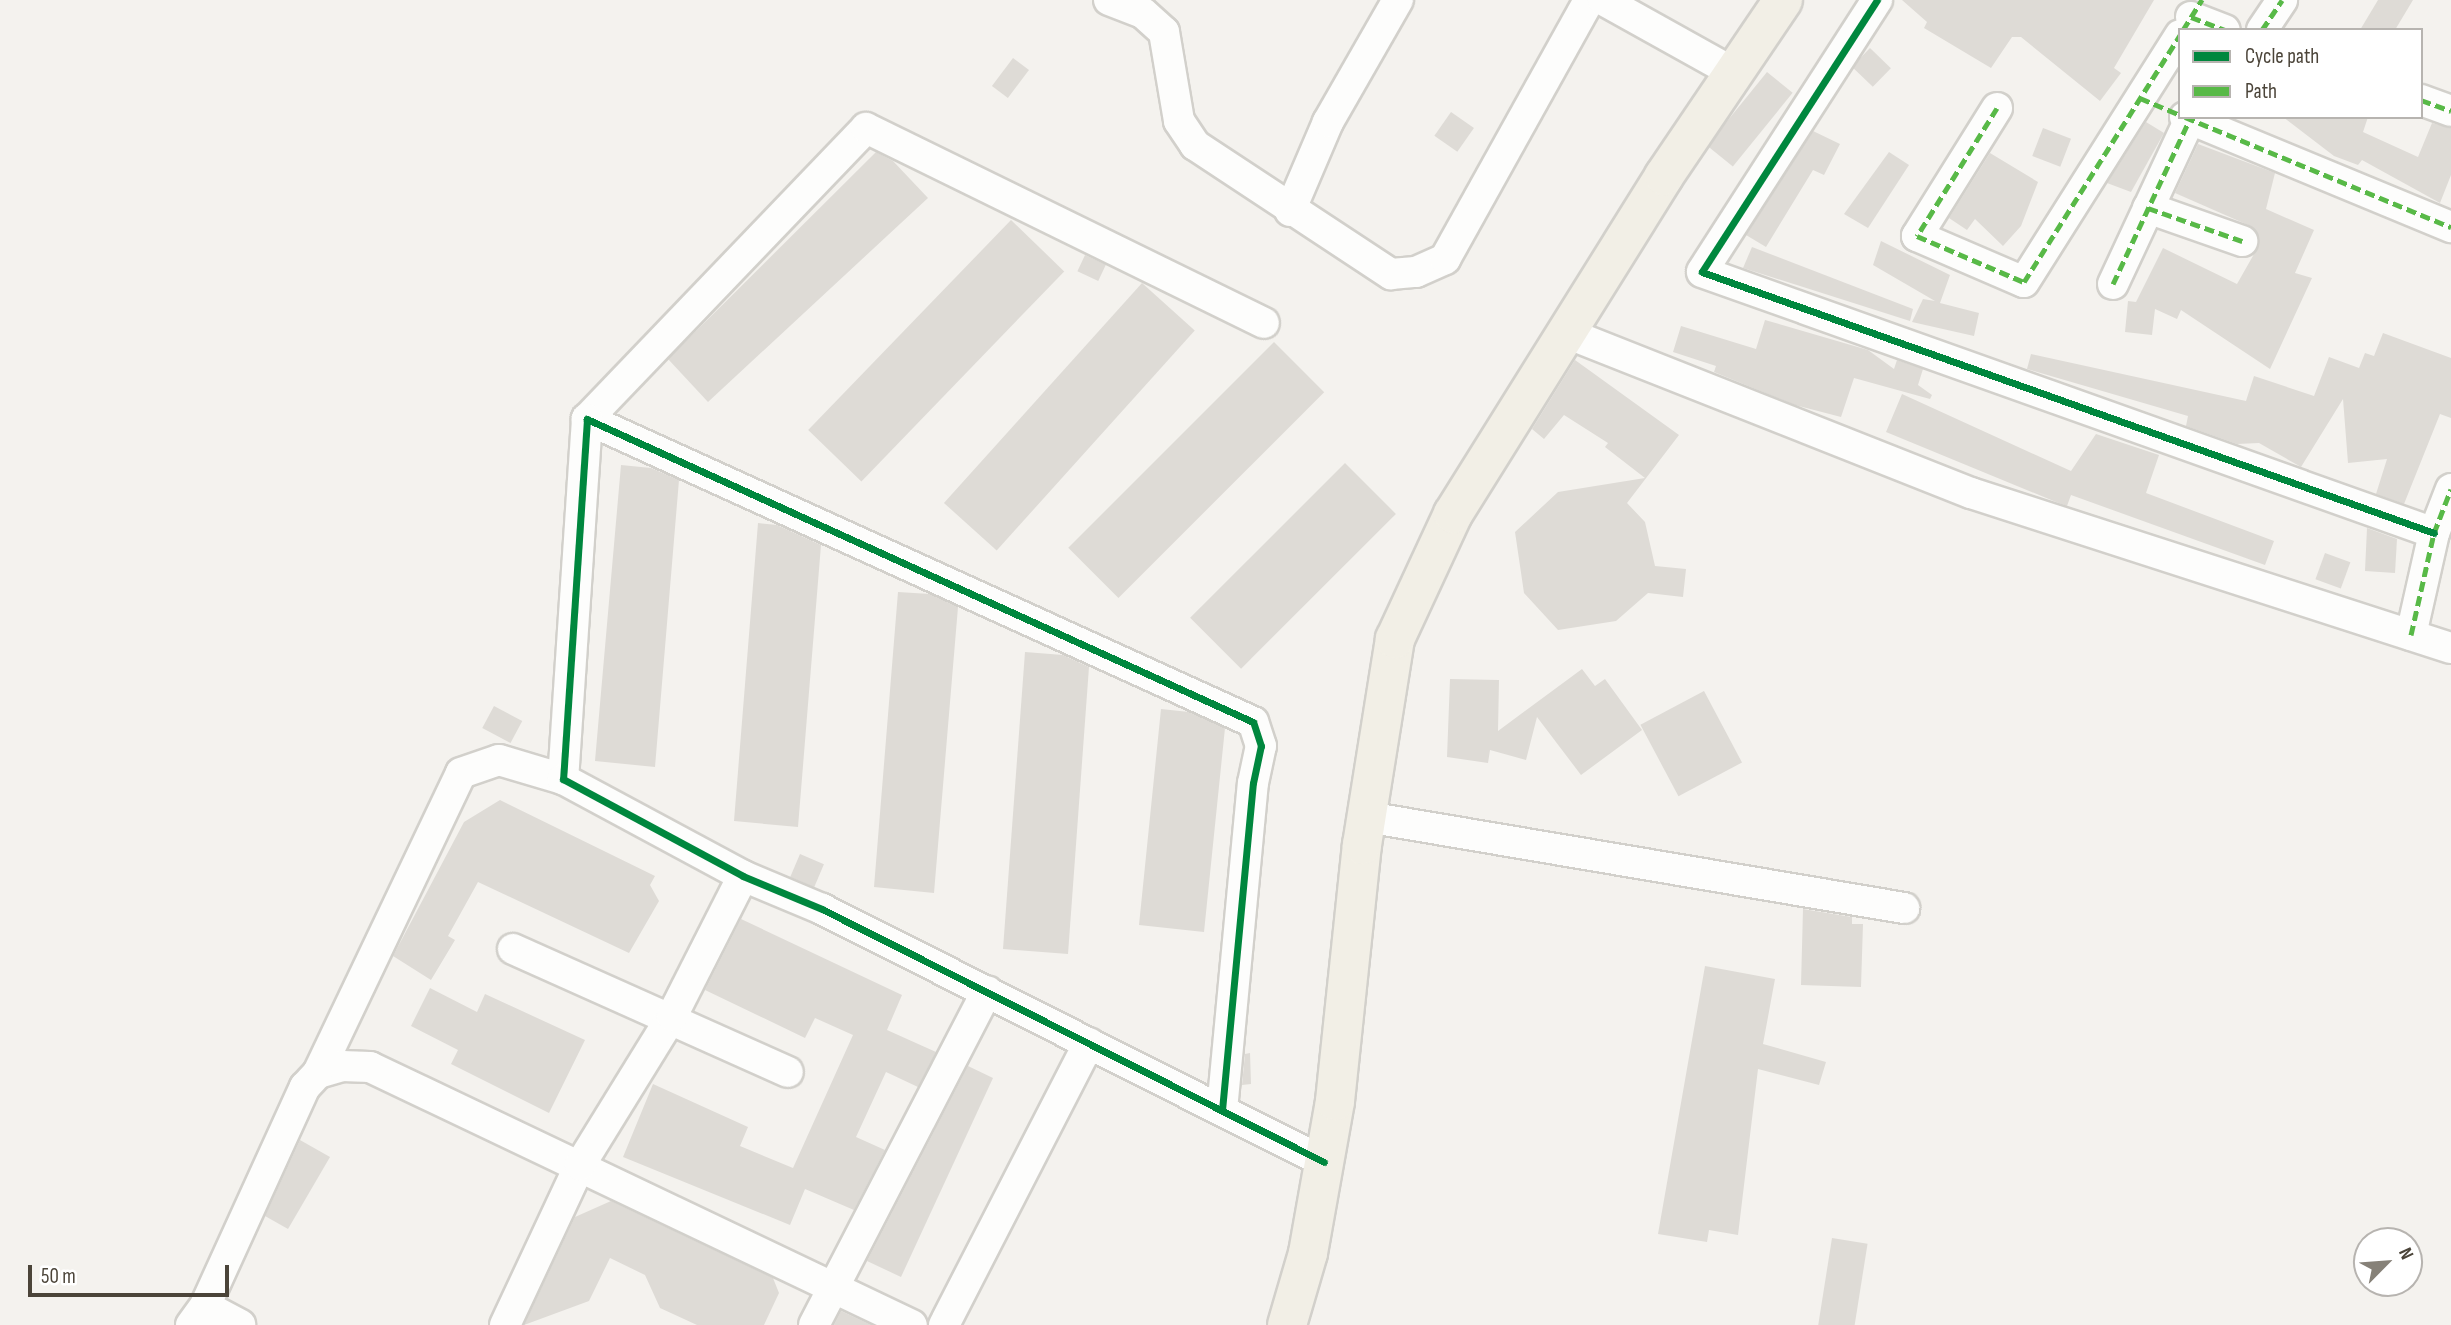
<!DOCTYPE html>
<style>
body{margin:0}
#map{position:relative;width:2451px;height:1325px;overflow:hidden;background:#f4f2ee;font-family:"Sofia Sans Condensed",sans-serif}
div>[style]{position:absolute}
.building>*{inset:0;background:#dedbd6;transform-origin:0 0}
.roads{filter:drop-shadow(2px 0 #d2d0cb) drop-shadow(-2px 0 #d2d0cb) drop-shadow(0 2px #d2d0cb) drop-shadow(0 -2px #d2d0cb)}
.minor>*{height:30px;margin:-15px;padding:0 15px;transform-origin:15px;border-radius:15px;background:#fdfdfc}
.major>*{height:38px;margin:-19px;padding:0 19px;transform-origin:19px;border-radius:19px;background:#f2efe6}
.quiet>*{height:5px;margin-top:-2.5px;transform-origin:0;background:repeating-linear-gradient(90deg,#58b947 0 10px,transparent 0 15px)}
.cycleway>*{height:7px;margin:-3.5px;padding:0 3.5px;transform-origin:3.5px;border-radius:3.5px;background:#00873e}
span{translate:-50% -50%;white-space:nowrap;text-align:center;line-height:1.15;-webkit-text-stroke:7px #fff;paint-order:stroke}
.legend{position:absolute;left:2178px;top:28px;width:245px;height:91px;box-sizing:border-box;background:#fff;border:2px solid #b7b4b0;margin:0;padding:9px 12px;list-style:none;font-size:21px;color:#4b4439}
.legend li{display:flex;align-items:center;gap:14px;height:35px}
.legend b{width:35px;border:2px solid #b7b4b0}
.north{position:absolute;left:2353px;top:1227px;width:70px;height:70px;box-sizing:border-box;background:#fff;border:2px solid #b7b4b0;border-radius:50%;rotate:65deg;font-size:19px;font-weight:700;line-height:28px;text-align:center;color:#4b4439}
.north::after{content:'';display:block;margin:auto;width:24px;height:32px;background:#868178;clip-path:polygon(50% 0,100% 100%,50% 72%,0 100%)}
.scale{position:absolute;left:28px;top:1265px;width:201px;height:32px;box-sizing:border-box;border:4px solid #4b4439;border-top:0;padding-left:9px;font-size:21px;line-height:24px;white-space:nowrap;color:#4b4439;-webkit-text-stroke:5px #fff;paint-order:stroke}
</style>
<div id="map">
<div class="building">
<i style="clip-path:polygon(1902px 0,2154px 0,2114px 68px,2121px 73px,2100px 101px,2021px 37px,2012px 37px,1991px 68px,1924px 28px,1927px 22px)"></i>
<i style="clip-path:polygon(2378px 0,2413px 0,2395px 30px,2360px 30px)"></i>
<i style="left:1870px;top:48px;width:29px;height:26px;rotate:44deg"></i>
<i style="left:1013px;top:58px;width:20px;height:35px;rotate:37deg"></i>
<i style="left:1767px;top:72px;width:33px;height:95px;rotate:39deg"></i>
<i style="left:1451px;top:112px;width:28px;height:29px;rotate:35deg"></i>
<i style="clip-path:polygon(2283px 117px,2368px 117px,2363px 132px,2418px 157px,2432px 123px,2451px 128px,2451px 175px,2440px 203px,2362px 160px,2358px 165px,2334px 156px)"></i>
<i style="clip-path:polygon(2146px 122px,2164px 133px,2131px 192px,2107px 183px)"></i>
<i style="left:2043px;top:128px;width:30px;height:30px;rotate:21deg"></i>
<i style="clip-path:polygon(1813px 131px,1840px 144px,1824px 175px,1813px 170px,1766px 247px,1746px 235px)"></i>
<i style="clip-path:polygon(2198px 144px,2275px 173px,2266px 209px,2314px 230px,2295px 273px,2312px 278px,2270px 369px,2181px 310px,2177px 319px,2155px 309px,2152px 335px,2125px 332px,2128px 301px,2136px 302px,2163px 248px,2237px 284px,2258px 247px,2259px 237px,2248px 225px,2175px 193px)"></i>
<i style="clip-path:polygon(876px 152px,893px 161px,928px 198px,708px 402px,668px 359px)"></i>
<i style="clip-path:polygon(1889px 152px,1909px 165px,1868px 228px,1844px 214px)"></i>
<i style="clip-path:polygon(1990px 153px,2038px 182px,2021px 226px,2003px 246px,1975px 219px,1967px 230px,1949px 218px)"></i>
<i style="left:1011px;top:220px;width:74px;height:292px;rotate:44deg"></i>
<i style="clip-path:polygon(1881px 241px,1950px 275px,1940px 303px,1979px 313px,1974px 336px,1912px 322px,1923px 299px,1935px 301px,1873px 265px)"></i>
<i style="clip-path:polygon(1752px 247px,1913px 309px,1910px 321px,1743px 268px)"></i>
<i style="left:1085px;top:255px;width:23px;height:18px;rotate:25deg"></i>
<i style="left:1142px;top:283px;width:71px;height:296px;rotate:42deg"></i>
<i style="clip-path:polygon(1765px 320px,1868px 350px,1894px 369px,1897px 360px,1923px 369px,1918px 385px,1932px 395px,1930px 399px,1854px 378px,1841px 417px,1795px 405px,1714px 372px,1716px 366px,1673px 352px,1681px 326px,1756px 349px)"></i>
<i style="clip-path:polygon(2383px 333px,2451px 358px,2451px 418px,2440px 414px,2404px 504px,2376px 494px,2387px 459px,2348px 463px,2343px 399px,2301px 467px,2259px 443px,2237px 444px,2186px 426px,2188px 416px,2027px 369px,2031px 354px,2246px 401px,2254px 376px,2314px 396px,2329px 357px,2359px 368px,2365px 353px,2374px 356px)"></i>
<i style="left:1274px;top:342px;width:71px;height:291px;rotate:45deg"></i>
<i style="clip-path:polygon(1575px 360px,1679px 435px,1627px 503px,1645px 522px,1655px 566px,1686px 569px,1683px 597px,1648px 593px,1616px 621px,1558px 630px,1524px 593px,1515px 532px,1558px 492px,1645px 478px,1605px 447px,1608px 443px,1564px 415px,1544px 439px,1532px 429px)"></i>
<i style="clip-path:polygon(1902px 394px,2071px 471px,2096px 434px,2159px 455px,2146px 493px,2274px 541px,2265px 565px,2071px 495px,2067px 506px,2056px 502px,1886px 432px)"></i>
<i style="left:1345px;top:463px;width:72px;height:219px;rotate:45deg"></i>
<i style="clip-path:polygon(621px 465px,651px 468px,679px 480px,655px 767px,595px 761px)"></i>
<i style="clip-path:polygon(758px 523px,777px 525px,821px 545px,798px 827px,734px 821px)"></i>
<i style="clip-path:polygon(2367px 528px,2397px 539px,2395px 573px,2365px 571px)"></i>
<i style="left:2325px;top:553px;width:27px;height:28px;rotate:20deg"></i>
<i style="clip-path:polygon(898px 592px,930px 594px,958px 607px,934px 893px,874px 887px)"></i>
<i style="clip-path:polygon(1025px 652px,1063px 655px,1089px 667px,1068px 954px,1003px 949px)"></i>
<i style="clip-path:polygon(1582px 669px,1595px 686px,1605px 679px,1642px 730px,1581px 775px,1537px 717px,1526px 760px,1490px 750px,1488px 763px,1447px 757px,1450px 679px,1499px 680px,1498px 731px)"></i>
<i style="left:1704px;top:691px;width:81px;height:72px;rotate:62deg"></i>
<i style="left:494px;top:706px;width:32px;height:25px;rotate:28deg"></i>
<i style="clip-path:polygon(1161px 709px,1189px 712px,1225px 728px,1204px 932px,1139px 925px)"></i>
<i style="clip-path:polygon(500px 800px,655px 876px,650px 885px,659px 901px,629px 953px,478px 882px,448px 936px,455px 940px,431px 980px,393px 956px,464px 822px)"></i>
<i style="left:800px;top:854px;width:26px;height:25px;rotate:23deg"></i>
<i style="clip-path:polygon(1803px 909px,1852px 917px,1852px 924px,1863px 924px,1861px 987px,1801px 985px)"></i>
<i style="clip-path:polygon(741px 919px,902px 995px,887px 1030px,936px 1052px,918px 1087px,886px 1072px,856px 1137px,885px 1150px,854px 1210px,805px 1189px,790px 1225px,623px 1157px,653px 1084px,748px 1127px,740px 1146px,793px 1168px,853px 1035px,815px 1018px,805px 1038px,705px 990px)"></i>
<i style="clip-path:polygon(1705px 966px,1775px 979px,1763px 1044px,1826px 1062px,1819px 1085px,1758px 1069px,1738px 1235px,1709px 1230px,1707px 1242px,1658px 1234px)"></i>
<i style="clip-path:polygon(430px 988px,477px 1012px,485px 994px,585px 1040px,549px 1113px,451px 1064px,458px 1050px,411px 1026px)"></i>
<i style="clip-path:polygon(1250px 1053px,1251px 1084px,1242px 1085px,1245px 1054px)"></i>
<i style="clip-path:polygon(968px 1066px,993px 1078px,901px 1277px,867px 1261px)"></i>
<i style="clip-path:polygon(300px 1140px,330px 1157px,288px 1229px,265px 1216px)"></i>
<i style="clip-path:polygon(611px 1201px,773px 1278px,779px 1293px,764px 1325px,697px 1325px,660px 1308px,645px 1275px,610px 1258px,589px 1301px,524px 1325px,575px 1217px)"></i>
<i style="left:1832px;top:1238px;width:36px;height:88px;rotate:9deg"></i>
<i style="clip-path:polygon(841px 1311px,871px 1325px,834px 1325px)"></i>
</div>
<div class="roads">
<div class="minor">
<i style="left:1109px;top:0;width:36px;rotate:21deg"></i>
<i style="left:1143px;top:13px;width:28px;rotate:42deg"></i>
<i style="left:1164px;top:32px;width:90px;rotate:80.4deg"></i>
<i style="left:1179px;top:121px;width:29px;rotate:56deg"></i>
<i style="left:1195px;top:145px;width:235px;rotate:33.4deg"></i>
<i style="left:1391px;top:274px;width:25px;rotate:-5deg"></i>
<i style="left:1416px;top:272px;width:32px;rotate:-24deg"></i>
<i style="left:1445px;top:259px;width:296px;rotate:-60.9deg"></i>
<i style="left:1603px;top:0;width:150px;rotate:29.1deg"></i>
<i style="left:1877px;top:0;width:323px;rotate:122.8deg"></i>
<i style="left:1702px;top:272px;width:777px;rotate:19.62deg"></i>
<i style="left:2191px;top:17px;width:36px;rotate:21deg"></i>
<i style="left:2262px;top:30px;width:36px;rotate:-56deg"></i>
<i style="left:2421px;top:100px;width:32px;rotate:20deg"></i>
<i style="left:1997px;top:108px;width:151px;rotate:122deg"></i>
<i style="left:1917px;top:236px;width:116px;rotate:23.3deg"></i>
<i style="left:2024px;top:282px;width:292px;rotate:-57.7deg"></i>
<i style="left:2185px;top:117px;width:288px;rotate:22.5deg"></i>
<i style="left:2148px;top:208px;width:100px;rotate:19.3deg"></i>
<i style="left:1290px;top:211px;width:97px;rotate:-66.9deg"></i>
<i style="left:1328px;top:122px;width:141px;rotate:-60.2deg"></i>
<i style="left:2113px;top:284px;width:182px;rotate:-65deg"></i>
<i style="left:1564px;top:332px;width:438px;rotate:21.6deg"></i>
<i style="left:1971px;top:493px;width:504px;rotate:17.9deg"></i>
<i style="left:587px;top:419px;width:403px;rotate:-46.2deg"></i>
<i style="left:866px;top:128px;width:443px;rotate:26.1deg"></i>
<i style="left:2411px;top:635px;width:105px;rotate:-77.3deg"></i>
<i style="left:2434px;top:533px;width:47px;rotate:-68.9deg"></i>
<i style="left:1367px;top:817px;width:545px;rotate:9.62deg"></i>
<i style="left:513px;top:949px;width:301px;rotate:24.1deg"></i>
<i style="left:318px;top:1073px;width:332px;rotate:-64.5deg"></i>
<i style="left:461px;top:773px;width:40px;rotate:-18.9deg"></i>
<i style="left:499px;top:760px;width:67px;rotate:16.5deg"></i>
<i style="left:1222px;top:1110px;width:328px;rotate:-84.6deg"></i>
<i style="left:1253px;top:783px;width:38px;rotate:-78deg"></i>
<i style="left:1261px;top:746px;width:25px;rotate:-108deg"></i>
<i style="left:1253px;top:722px;width:732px;rotate:-155.54deg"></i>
<i style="left:587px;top:419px;width:361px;rotate:93.8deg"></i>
<i style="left:563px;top:779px;width:204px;rotate:28.3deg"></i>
<i style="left:743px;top:876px;width:86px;rotate:22.7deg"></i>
<i style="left:822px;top:909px;width:562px;rotate:26.75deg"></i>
<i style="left:205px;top:1306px;width:40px;rotate:28deg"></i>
<i style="left:191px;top:1325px;width:24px;rotate:-54deg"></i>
<i style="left:205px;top:1306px;width:241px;rotate:-65.5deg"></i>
<i style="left:305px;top:1087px;width:19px;rotate:-47deg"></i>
<i style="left:318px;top:1073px;width:25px;rotate:-16deg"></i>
<i style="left:342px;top:1066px;width:28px;rotate:2deg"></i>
<i style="left:370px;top:1067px;width:600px;rotate:25.46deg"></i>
<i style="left:505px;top:1325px;width:177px;rotate:-64.9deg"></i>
<i style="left:580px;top:1165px;width:175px;rotate:-58.3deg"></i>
<i style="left:672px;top:1016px;width:157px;rotate:-63.1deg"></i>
<i style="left:814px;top:1325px;width:376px;rotate:-62.6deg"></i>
<i style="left:944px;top:1325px;width:317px;rotate:-62.8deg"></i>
</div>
<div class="major">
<i style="left:1287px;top:1325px;width:75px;rotate:-73.7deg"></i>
<i style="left:1308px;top:1253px;width:154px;rotate:-79.9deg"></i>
<i style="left:1335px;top:1101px;width:257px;rotate:-84deg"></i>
<i style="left:1362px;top:845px;width:209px;rotate:-80.9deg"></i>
<i style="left:1395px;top:639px;width:138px;rotate:-65.1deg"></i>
<i style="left:1453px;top:514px;width:398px;rotate:-58deg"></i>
<i style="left:1664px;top:176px;width:212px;rotate:-55.9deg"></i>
</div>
</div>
<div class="quiet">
<i style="left:2191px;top:17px;width:36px;rotate:21deg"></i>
<i style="left:2183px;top:30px;width:36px;rotate:-58deg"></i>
<i style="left:2262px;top:30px;width:36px;rotate:-56deg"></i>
<i style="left:2140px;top:98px;width:43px;rotate:23deg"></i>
<i style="left:2421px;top:100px;width:32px;rotate:20deg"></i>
<i style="left:1997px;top:108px;width:151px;rotate:122deg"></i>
<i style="left:1917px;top:236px;width:116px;rotate:23.3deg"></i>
<i style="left:2024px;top:282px;width:292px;rotate:-57.7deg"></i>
<i style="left:2185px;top:117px;width:288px;rotate:22.5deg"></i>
<i style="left:2148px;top:208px;width:100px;rotate:19.3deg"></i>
<i style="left:2113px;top:284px;width:182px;rotate:-65deg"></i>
<i style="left:2411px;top:635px;width:105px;rotate:-77.3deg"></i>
<i style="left:2434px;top:533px;width:47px;rotate:-68.9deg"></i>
</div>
<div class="cycleway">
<i style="left:1877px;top:0;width:323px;rotate:122.8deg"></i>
<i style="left:1702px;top:272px;width:777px;rotate:19.62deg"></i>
<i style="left:1222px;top:1110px;width:328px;rotate:-84.6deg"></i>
<i style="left:1253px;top:783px;width:38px;rotate:-78deg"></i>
<i style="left:1261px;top:746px;width:25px;rotate:-108deg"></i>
<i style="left:1253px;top:722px;width:732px;rotate:-155.54deg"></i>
<i style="left:587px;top:419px;width:361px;rotate:93.8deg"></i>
<i style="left:563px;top:779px;width:204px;rotate:28.3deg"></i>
<i style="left:743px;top:876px;width:86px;rotate:22.7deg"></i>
<i style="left:822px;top:909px;width:562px;rotate:26.75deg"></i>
</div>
<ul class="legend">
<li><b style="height:9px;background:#00873e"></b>Cycle path</li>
<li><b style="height:9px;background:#58b947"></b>Path</li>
</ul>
<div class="north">N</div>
<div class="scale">50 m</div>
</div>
